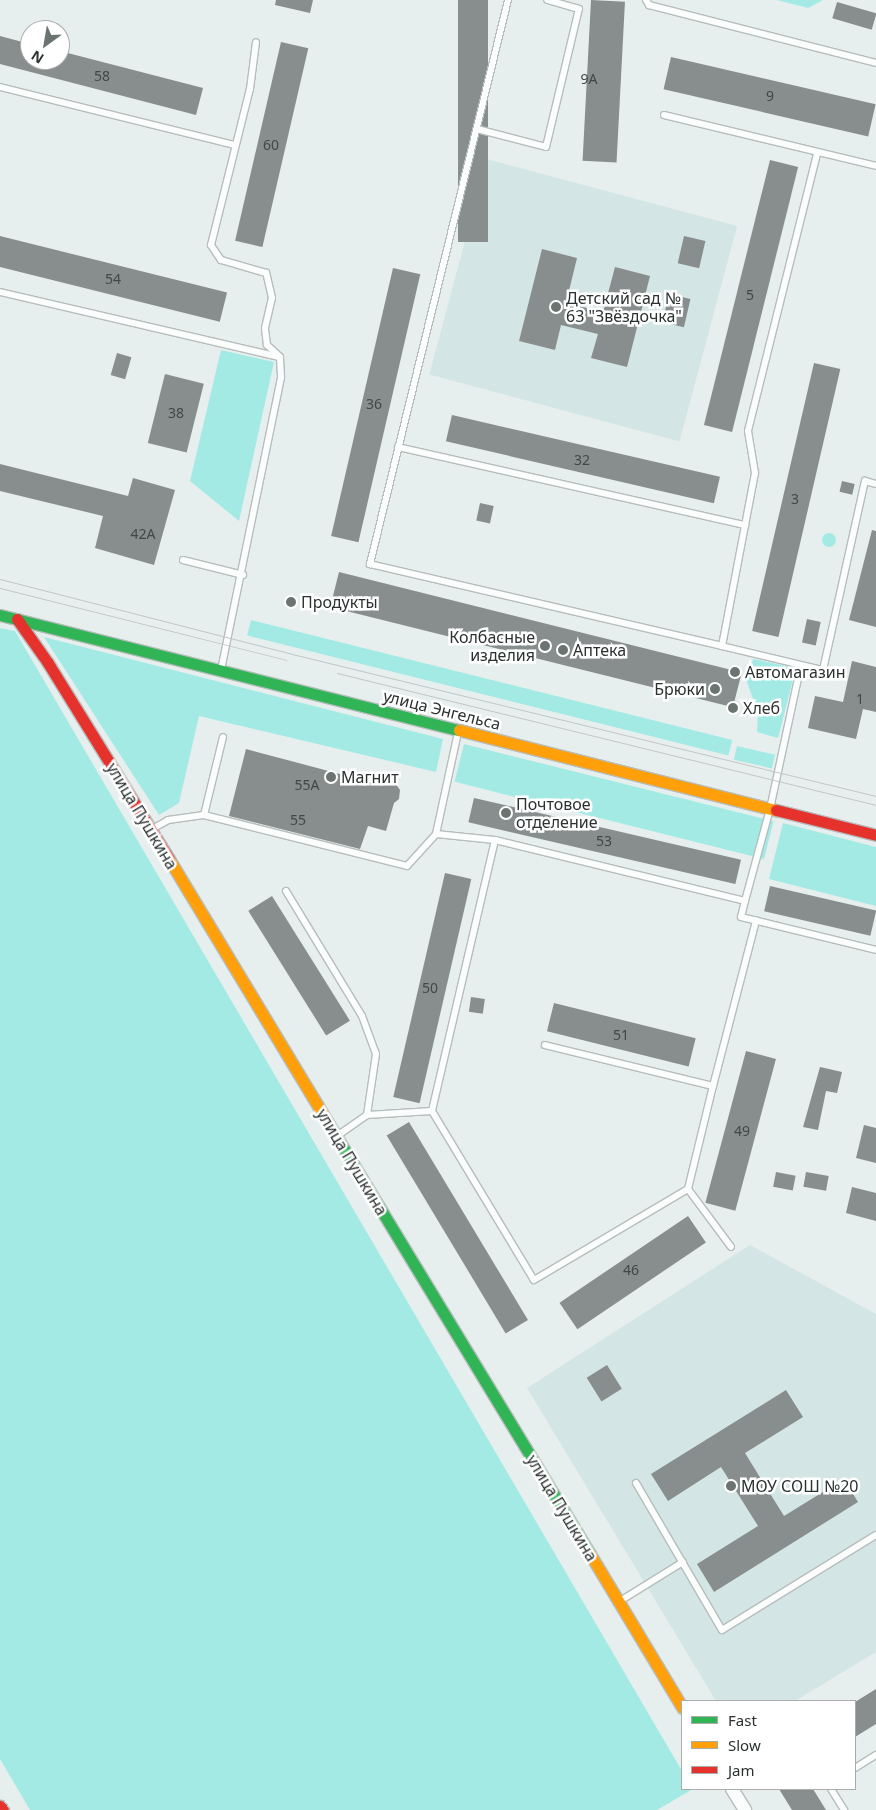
<!DOCTYPE html>
<meta charset="utf-8">
<style>
body{margin:0}
#map{position:relative;width:876px;height:1810px;overflow:hidden;background:#e6efee;font-family:"Noto Sans",sans-serif}
div>[style]{position:absolute}
.built>*{inset:0;background:#d3e5e4;transform-origin:0 0}
.green>*{inset:0;background:#a3eae5;transform-origin:0 0}
.round{border-radius:50%}
.building>*{inset:0;background:#878e8d;transform-origin:0 0}
.roads{filter:drop-shadow(1px 0 #b6bdbc) drop-shadow(-1px 0 #b6bdbc) drop-shadow(0 1px #b6bdbc) drop-shadow(0 -1px #b6bdbc)}
.lane>*{height:6px;margin:-3px;padding:0 3px;transform-origin:3px;border-radius:3px;background:#fbfdfc}
.street>*{height:12px;margin:-6px;padding:0 6px;transform-origin:6px;border-radius:6px;background:#fbfdfc}
.fast>*{height:11px;margin:-5.5px;padding:0 5.5px;transform-origin:5.5px;border-radius:5.5px;background:#30b455}
.slow>*{height:11px;margin:-5.5px;padding:0 5.5px;transform-origin:5.5px;border-radius:5.5px;background:#ff9f0a}
.jam>*{height:11px;margin:-5.5px;padding:0 5.5px;transform-origin:5.5px;border-radius:5.5px;background:#e5322d}
.tram>*{height:1px;margin:-0.5px;padding:0 0.5px;transform-origin:0.5px;border-radius:0.5px;background:#c3c6c6}
.dots>*{width:14px;height:14px;translate:-50% -50%;box-sizing:border-box;border:2px solid #fff;border-radius:50%}
span{translate:-50% -50%;white-space:nowrap;text-align:center;line-height:1.15;-webkit-text-stroke:5px #fff;paint-order:stroke}
.number-label{font-size:14px;color:#414847}
.number-label span{-webkit-text-stroke-width:0}
.poi-label{font-size:16px;color:#2a3130}
.left{translate:0 -50%;text-align:left}
.right{translate:-100% -50%;text-align:right}
.street-label{font-size:16px;color:#2a3130}
.legend{position:absolute;left:681px;top:1700px;width:175px;height:90px;box-sizing:border-box;background:#fff;border:1px solid #aaadac;margin:0;padding:6px 9px;list-style:none;font-size:15px;color:#2a3130}
.legend li{display:flex;align-items:center;gap:10px;height:25px}
.legend b{width:25px;border:1px solid #aaadac}
.north{position:absolute;left:20px;top:20px;width:50px;height:50px;box-sizing:border-box;background:#fff;border:1px solid #aaadac;border-radius:50%;rotate:212deg;font-size:14px;font-weight:700;line-height:20px;text-align:center;color:#2a3130}
.north::after{content:'';display:block;margin:auto;width:18px;height:22px;background:#6c7472;clip-path:polygon(50% 0,100% 100%,50% 72%,0 100%)}
</style>
<div id="map">
<div class="built">
<i style="left:487px;top:159px;width:259px;height:223px;rotate:15deg"></i>
<i style="clip-path:polygon(750px 1245px,876px 1314px,876px 1652px,795px 1701px,716px 1701px,527px 1388px)"></i>
</div>
<div class="green">
<i style="clip-path:polygon(777px 0,823px 0,808px 8px)"></i>
<i style="clip-path:polygon(221px 350px,274px 362px,239px 521px,190px 481px)"></i>
<i class="round" style="left:822px;top:533px;width:14px;height:14px"></i>
<i style="left:251px;top:620px;width:496px;height:16px;rotate:14deg"></i>
<i style="clip-path:polygon(0 628px,15px 631px,682px 1771px,682px 1789px,693px 1789px,657px 1810px,30px 1810px,0 1759px)"></i>
<i style="clip-path:polygon(44px 637px,443px 739px,436px 772px,199px 716px,179px 803px,159px 815px)"></i>
<i style="clip-path:polygon(753px 659px,796px 668px,778px 738px,757px 732px,758px 713px,747px 682px)"></i>
<i style="left:464px;top:744px;width:319px;height:39px;rotate:14deg"></i>
<i style="left:737px;top:746px;width:39px;height:14px;rotate:13deg"></i>
<i style="clip-path:polygon(783px 823px,876px 847px,876px 906px,769px 879px)"></i>
</div>
<div class="building">
<i style="clip-path:polygon(276px 0,313px 0,310px 13px,275px 5px)"></i>
<i style="left:458px;top:0;width:30px;height:242px"></i>
<i style="left:591px;top:0;width:34px;height:161px;rotate:3deg"></i>
<i style="left:837px;top:2px;width:41px;height:17px;rotate:16deg"></i>
<i style="clip-path:polygon(0 36px,30px 44px,30px 60px,60px 60px,60px 51px,203px 88px,196px 115px,0 64px)"></i>
<i style="left:281px;top:42px;width:28px;height:204px;rotate:13deg"></i>
<i style="left:671px;top:57px;width:210px;height:33px;rotate:13deg"></i>
<i style="left:770px;top:160px;width:29px;height:273px;rotate:14deg"></i>
<i style="left:0;top:236px;width:234px;height:30px;rotate:14deg"></i>
<i style="left:684px;top:236px;width:22px;height:28px;rotate:13deg"></i>
<i style="clip-path:polygon(542px 249px,577px 258px,566px 303px,603px 312px,615px 267px,650px 276px,627px 367px,591px 358px,598px 334px,561px 325px,555px 350px,519px 341px)"></i>
<i style="left:393px;top:268px;width:28px;height:275px;rotate:13deg"></i>
<i style="left:669px;top:294px;width:22px;height:29px;rotate:13deg"></i>
<i style="left:117px;top:353px;width:15px;height:23px;rotate:16deg"></i>
<i style="left:814px;top:363px;width:27px;height:275px;rotate:13deg"></i>
<i style="left:165px;top:374px;width:40px;height:71px;rotate:14deg"></i>
<i style="left:452px;top:415px;width:275px;height:27px;rotate:13deg"></i>
<i style="clip-path:polygon(0 464px,128px 496px,133px 478px,175px 490px,154px 565px,95px 548px,103px 516px,0 491px)"></i>
<i style="left:842px;top:481px;width:13px;height:11px;rotate:13deg"></i>
<i style="left:480px;top:503px;width:14px;height:18px;rotate:12deg"></i>
<i style="clip-path:polygon(872px 530px,876px 531px,876px 627px,849px 620px)"></i>
<i style="left:339px;top:572px;width:415px;height:36px;rotate:14deg"></i>
<i style="left:807px;top:619px;width:14px;height:24px;rotate:12deg"></i>
<i style="clip-path:polygon(852px 661px,876px 667px,876px 712px,863px 709px,856px 739px,808px 728px,815px 696px,843px 702px)"></i>
<i style="clip-path:polygon(246px 749px,381px 785px,388px 781px,395px 783px,400px 790px,399px 799px,394px 803px,386px 831px,368px 826px,360px 849px,229px 816px)"></i>
<i style="left:474px;top:798px;width:274px;height:25px;rotate:13deg"></i>
<i style="left:445px;top:873px;width:27px;height:230px;rotate:13deg"></i>
<i style="left:770px;top:886px;width:109px;height:26px;rotate:13deg"></i>
<i style="left:272px;top:896px;width:147px;height:28px;rotate:58deg"></i>
<i style="left:471px;top:997px;width:14px;height:15px;rotate:8deg"></i>
<i style="left:554px;top:1003px;width:146px;height:29px;rotate:14deg"></i>
<i style="left:746px;top:1051px;width:31px;height:157px;rotate:15deg"></i>
<i style="clip-path:polygon(820px 1067px,842px 1072px,837px 1093px,826px 1091px,818px 1130px,803px 1127px)"></i>
<i style="left:409px;top:1122px;width:231px;height:26px;rotate:59deg"></i>
<i style="clip-path:polygon(864px 1125px,876px 1128px,876px 1163px,856px 1158px)"></i>
<i style="left:776px;top:1172px;width:20px;height:15px;rotate:11deg"></i>
<i style="left:806px;top:1172px;width:23px;height:15px;rotate:10deg"></i>
<i style="clip-path:polygon(852px 1187px,876px 1193px,876px 1221px,846px 1213px)"></i>
<i style="left:688px;top:1216px;width:32px;height:155px;rotate:56deg"></i>
<i style="left:607px;top:1365px;width:28px;height:24px;rotate:58deg"></i>
<i style="clip-path:polygon(786px 1390px,803px 1417px,745px 1453px,784px 1516px,844px 1479px,858px 1502px,714px 1592px,697px 1564px,758px 1526px,721px 1467px,668px 1501px,651px 1474px)"></i>
<i style="clip-path:polygon(876px 1689px,876px 1724px,855px 1737px,855px 1702px)"></i>
<i style="clip-path:polygon(779px 1789px,813px 1789px,826px 1810px,792px 1810px)"></i>
</div>
<div class="roads">
<div class="lane">
<i style="left:508px;top:0;width:581px;rotate:103.75deg"></i>
<i style="left:370px;top:564px;width:361px;rotate:13.1deg"></i>
<i style="left:646px;top:0;width:6px;rotate:59deg"></i>
<i style="left:649px;top:5px;width:234px;rotate:14.3deg"></i>
<i style="left:0;top:87px;width:241px;rotate:13.9deg"></i>
<i style="left:664px;top:115px;width:218px;rotate:13.5deg"></i>
<i style="left:477px;top:129px;width:71px;rotate:14.6deg"></i>
<i style="left:546px;top:147px;width:142px;rotate:-76.6deg"></i>
<i style="left:579px;top:9px;width:33px;rotate:-164deg"></i>
<i style="left:817px;top:154px;width:285px;rotate:104deg"></i>
<i style="left:748px;top:431px;width:43px;rotate:80.5deg"></i>
<i style="left:755px;top:473px;width:176px;rotate:100.8deg"></i>
<i style="left:722px;top:646px;width:104px;rotate:13.4deg"></i>
<i style="left:823px;top:670px;width:194px;rotate:-77.5deg"></i>
<i style="left:865px;top:481px;width:11px;rotate:15deg"></i>
<i style="left:0;top:292px;width:286px;rotate:13.1deg"></i>
<i style="left:398px;top:447px;width:356px;rotate:12.7deg"></i>
<i style="left:183px;top:560px;width:62px;rotate:14deg"></i>
<i style="left:221px;top:670px;width:299px;rotate:-78.4deg"></i>
<i style="left:281px;top:377px;width:20px;rotate:-93deg"></i>
<i style="left:280px;top:357px;width:18px;rotate:-137deg"></i>
<i style="left:267px;top:345px;width:17px;rotate:-97deg"></i>
<i style="left:265px;top:328px;width:31px;rotate:-77deg"></i>
<i style="left:272px;top:298px;width:26px;rotate:-103deg"></i>
<i style="left:266px;top:273px;width:47px;rotate:-163.9deg"></i>
<i style="left:221px;top:260px;width:18px;rotate:-124deg"></i>
<i style="left:211px;top:245px;width:161px;rotate:-76deg"></i>
<i style="left:250px;top:89px;width:47px;rotate:-82.7deg"></i>
<i style="left:204px;top:815px;width:80px;rotate:-76.3deg"></i>
<i style="left:152px;top:829px;width:18px;rotate:-29deg"></i>
<i style="left:168px;top:820px;width:36px;rotate:-8deg"></i>
<i style="left:204px;top:815px;width:209px;rotate:14.1deg"></i>
<i style="left:407px;top:866px;width:43px;rotate:-47.8deg"></i>
<i style="left:436px;top:834px;width:59px;rotate:5.8deg"></i>
<i style="left:495px;top:840px;width:257px;rotate:13.7deg"></i>
<i style="left:745px;top:901px;width:16px;rotate:104deg"></i>
<i style="left:741px;top:917px;width:139px;rotate:13.7deg"></i>
<i style="left:436px;top:834px;width:104px;rotate:-77.8deg"></i>
<i style="left:495px;top:840px;width:278px;rotate:103.1deg"></i>
<i style="left:432px;top:1111px;width:197px;rotate:58.9deg"></i>
<i style="left:534px;top:1280px;width:179px;rotate:-30.6deg"></i>
<i style="left:688px;top:1189px;width:106px;rotate:-76.4deg"></i>
<i style="left:713px;top:1086px;width:173px;rotate:-166.3deg"></i>
<i style="left:286px;top:891px;width:146px;rotate:58.7deg"></i>
<i style="left:362px;top:1016px;width:40px;rotate:69.8deg"></i>
<i style="left:376px;top:1054px;width:62px;rotate:98.4deg"></i>
<i style="left:367px;top:1115px;width:35px;rotate:145deg"></i>
<i style="left:745px;top:901px;width:95px;rotate:-74.8deg"></i>
<i style="left:770px;top:809px;width:147px;rotate:-77.9deg"></i>
<i style="left:713px;top:1086px;width:171px;rotate:-75.4deg"></i>
<i style="left:367px;top:1115px;width:65px;rotate:-3.5deg"></i>
<i style="left:688px;top:1189px;width:72px;rotate:53.4deg"></i>
<i style="left:636px;top:1483px;width:170px;rotate:59.7deg"></i>
<i style="left:722px;top:1630px;width:181px;rotate:-31.7deg"></i>
<i style="left:620px;top:1601px;width:74px;rotate:-31.8deg"></i>
<i style="left:855px;top:1768px;width:25px;rotate:-32deg"></i>
<i style="left:831px;top:1789px;width:25px;rotate:58deg"></i>
</div>
<div class="street">
<i style="left:732px;top:1789px;width:25px;rotate:58deg"></i>
</div>
<div class="fast">
<i style="left:0;top:615px;width:473px;rotate:14.1deg"></i>
<i style="left:324px;top:1116px;width:512px;rotate:58.73deg"></i>
</div>
<div class="slow">
<i style="left:459px;top:730px;width:327px;rotate:14.2deg"></i>
<i style="left:169px;top:859px;width:300px;rotate:58.9deg"></i>
<i style="left:590px;top:1554px;width:179px;rotate:59deg"></i>
</div>
<div class="jam">
<i style="left:17px;top:619px;width:54px;rotate:54.8deg"></i>
<i style="left:48px;top:663px;width:230px;rotate:58.3deg"></i>
<i style="left:776px;top:810px;width:103px;rotate:14deg"></i>
<i style="left:0;top:1806px;width:5px;rotate:53deg"></i>
</div>
</div>
<div class="tram">
<i style="left:0;top:579px;width:301px;rotate:14.4deg"></i>
<i style="left:292px;top:654px;width:601px;rotate:13.67deg"></i>
<i style="left:0;top:588px;width:295px;rotate:14.1deg"></i>
<i style="left:337px;top:673px;width:555px;rotate:13.76deg"></i>
</div>
<div class="dots">
<i style="left:556px;top:307px;background:#6c7472"></i>
<i style="left:291px;top:602px;background:#6c7472"></i>
<i style="left:545px;top:646px;background:#6c7472"></i>
<i style="left:563px;top:650px;background:#6c7472"></i>
<i style="left:735px;top:672px;background:#6c7472"></i>
<i style="left:715px;top:689px;background:#6c7472"></i>
<i style="left:733px;top:708px;background:#6c7472"></i>
<i style="left:331px;top:777px;background:#6c7472"></i>
<i style="left:506px;top:813px;background:#6c7472"></i>
<i style="left:731px;top:1486px;background:#6c7472"></i>
</div>
<div class="number-label">
<span style="left:102px;top:76px">58</span>
<span style="left:589px;top:79px">9А</span>
<span style="left:770px;top:96px">9</span>
<span style="left:271px;top:145px">60</span>
<span style="left:113px;top:279px">54</span>
<span style="left:750px;top:295px">5</span>
<span style="left:374px;top:404px">36</span>
<span style="left:176px;top:413px">38</span>
<span style="left:582px;top:460px">32</span>
<span style="left:795px;top:499px">3</span>
<span style="left:143px;top:534px">42А</span>
<span style="left:860px;top:699px">1</span>
<span style="left:307px;top:785px">55А</span>
<span style="left:298px;top:820px">55</span>
<span style="left:604px;top:841px">53</span>
<span style="left:430px;top:988px">50</span>
<span style="left:621px;top:1035px">51</span>
<span style="left:742px;top:1131px">49</span>
<span style="left:631px;top:1270px">46</span>
</div>
<div class="poi-label">
<span class="left" style="left:566px;top:307px">Детский сад №<br>63 "Звёздочка"</span>
<span class="left" style="left:301px;top:602px">Продукты</span>
<span class="right" style="left:535px;top:646px">Колбасные<br>изделия</span>
<span class="left" style="left:573px;top:650px">Аптека</span>
<span class="left" style="left:745px;top:672px">Автомагазин</span>
<span class="right" style="left:705px;top:689px">Брюки</span>
<span class="left" style="left:743px;top:708px">Хлеб</span>
<span class="left" style="left:341px;top:777px">Магнит</span>
<span class="left" style="left:516px;top:813px">Почтовое<br>отделение</span>
<span class="left" style="left:741px;top:1486px">МОУ СОШ №20</span>
</div>
<div class="street-label">
<span style="left:442px;top:710px;rotate:14deg">улица Энгельса</span>
<span style="left:142px;top:816px;rotate:59deg">улица Пушкина</span>
<span style="left:352px;top:1162px;rotate:59deg">улица Пушкина</span>
<span style="left:562px;top:1508px;rotate:59deg">улица Пушкина</span>
</div>
<ul class="legend">
<li><b style="height:6px;background:#30b455"></b>Fast</li>
<li><b style="height:6px;background:#ff9f0a"></b>Slow</li>
<li><b style="height:6px;background:#e5322d"></b>Jam</li>
</ul>
<div class="north">N</div>
</div>
